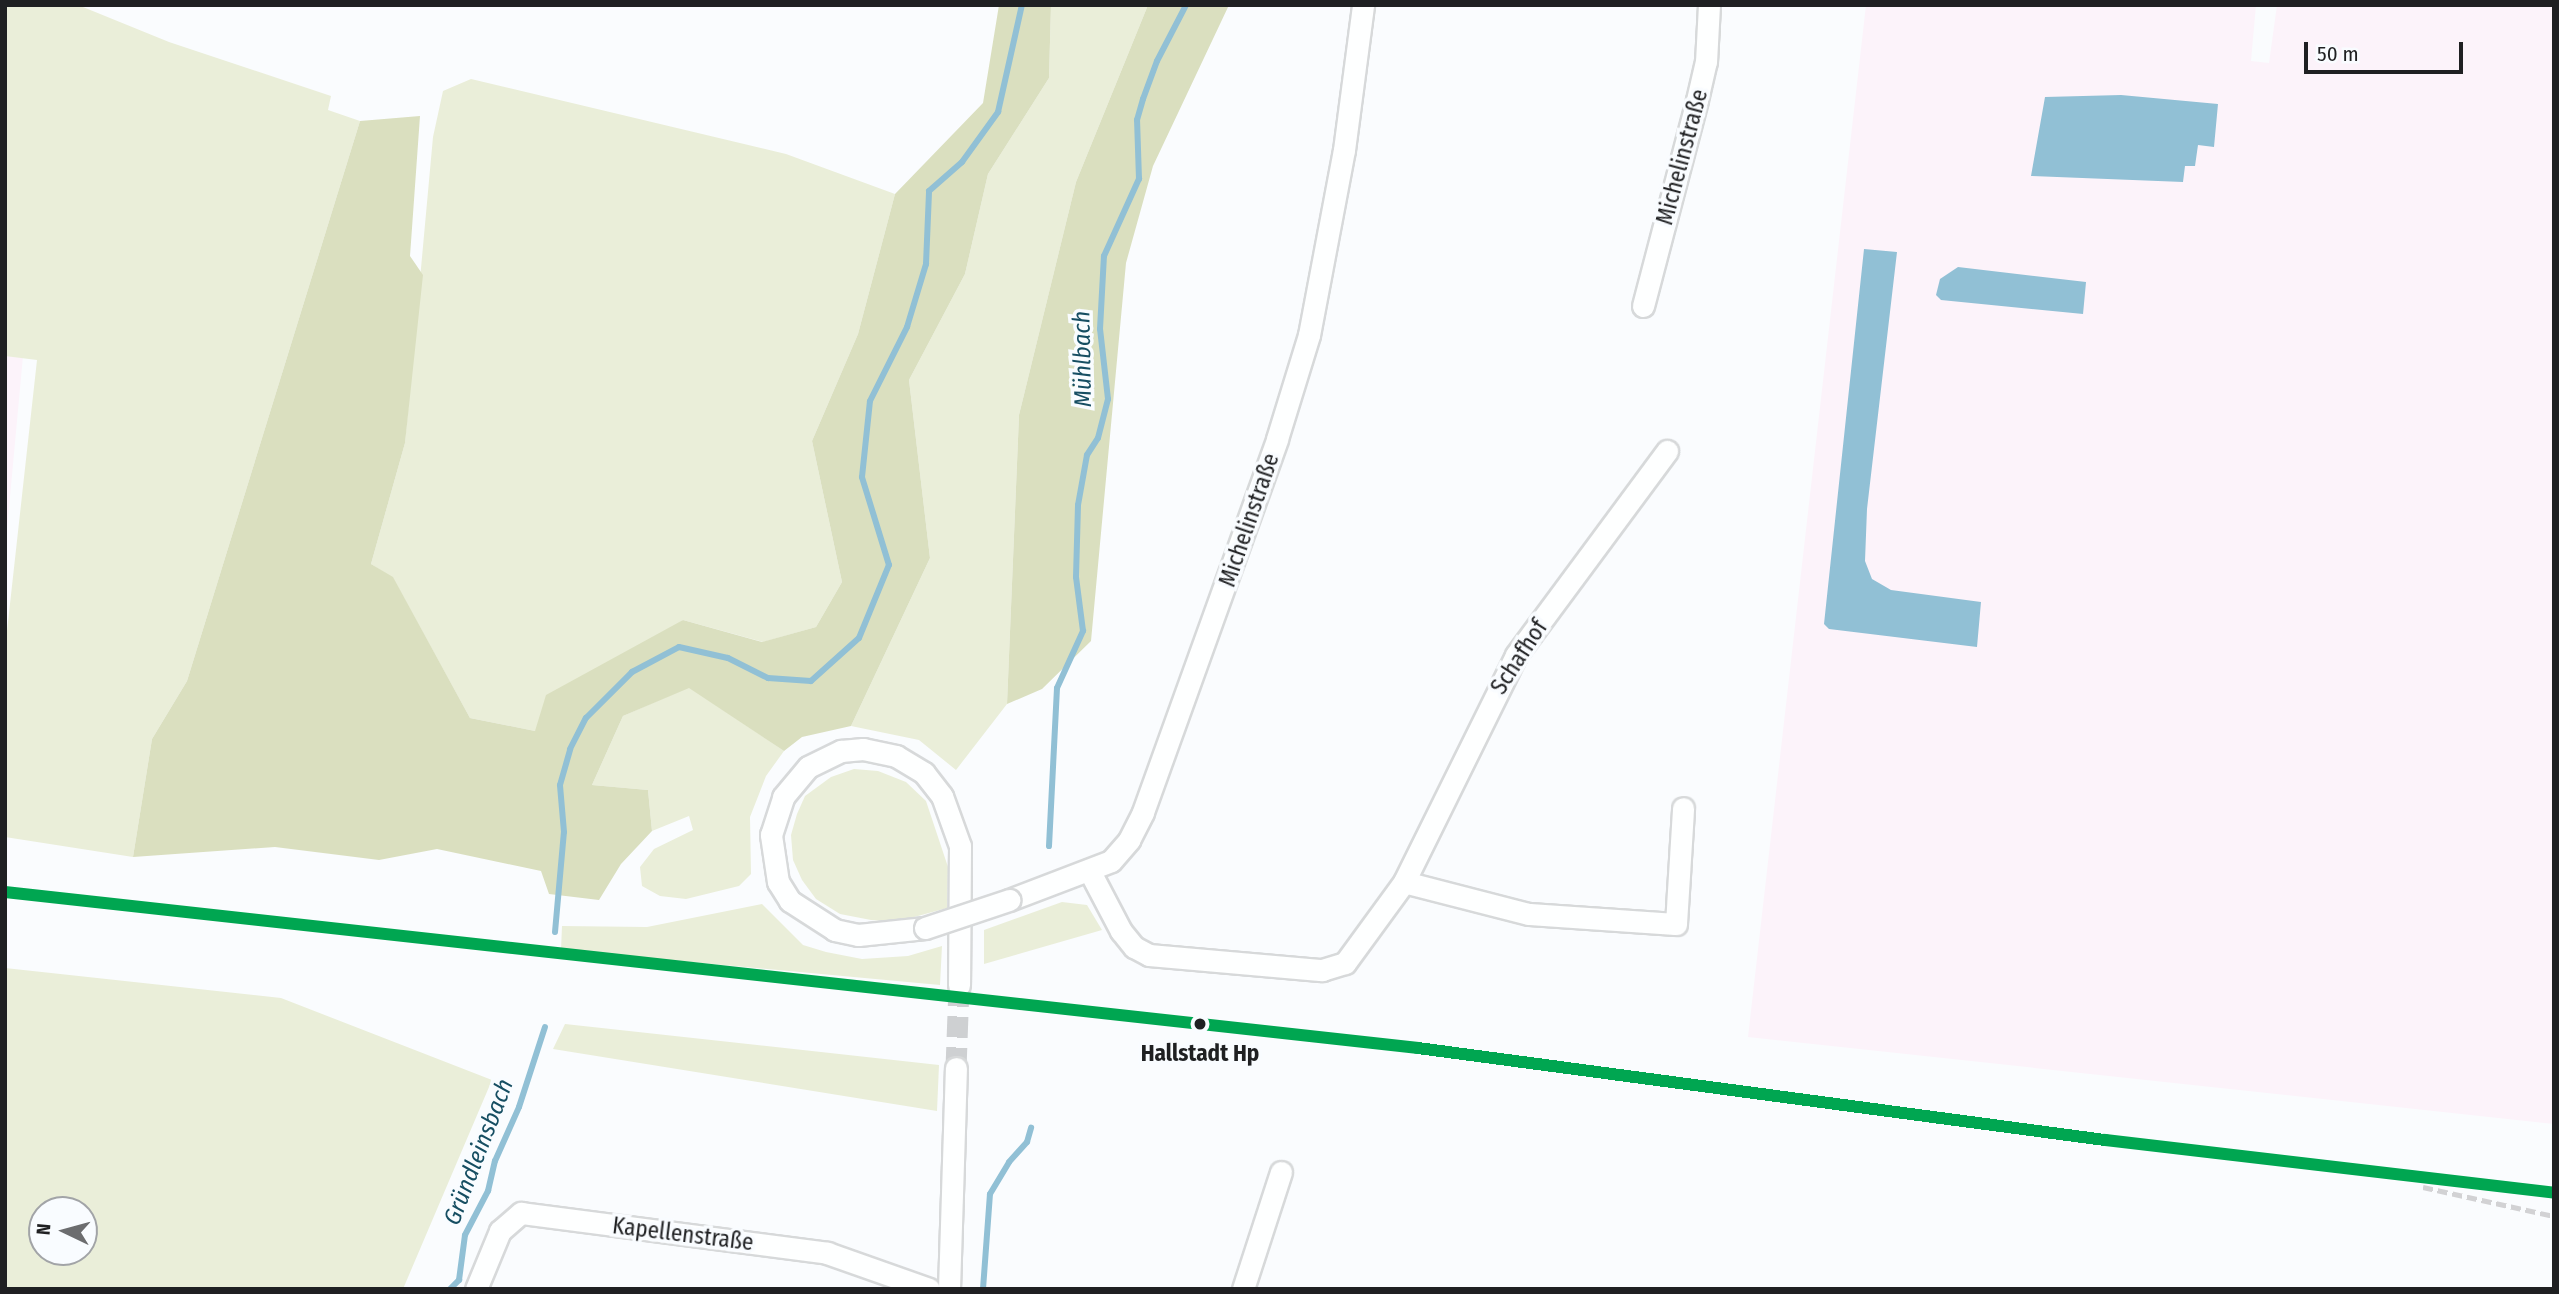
<!DOCTYPE html>
<meta charset="utf-8">
<style>
body{margin:0}
#map{position:relative;width:2559px;height:1294px;overflow:hidden;background:#fafcfe;font-family:"Fira Sans Condensed",sans-serif}
div>[style]{position:absolute}
.commercial>*{inset:0;background:#fcf3fa}
.green>*{inset:0;background:#eaeed9}
.forest>*{inset:0;background:#dadfbf}
.water>*{inset:0;background:#91c0d5}
.stream>*{height:6px;margin:-3px;padding:0 3px;transform-origin:3px;border-radius:3px;background:#91c0d5}
.minor-tunnel>*{height:21px;margin-top:-10.5px;transform-origin:0;background:repeating-linear-gradient(90deg,#ced0d2 0 21px,transparent 0 31px)}
.roads{filter:drop-shadow(2px 0 #d7d9da) drop-shadow(-2px 0 #d7d9da) drop-shadow(0 2px #d7d9da) drop-shadow(0 -2px #d7d9da)}
.minor>*{height:21px;margin:-10.5px;padding:0 10.5px;transform-origin:10.5px;border-radius:10.5px;background:#feffff}
.rail>*{height:5px;margin-top:-2.5px;transform-origin:0;background:repeating-linear-gradient(90deg,#d2d2d4 0 10px,transparent 0 15px)}
.bridges{filter:drop-shadow(2px 0 #d7d9da) drop-shadow(-2px 0 #d7d9da) drop-shadow(0 2px #d7d9da) drop-shadow(0 -2px #d7d9da)}
.minor-bridge>*{height:21px;margin:-10.5px;padding:0 10.5px;transform-origin:10.5px;border-radius:10.5px;background:#feffff}
.rail-1>*{height:12px;margin:-6px;padding:0 6px;transform-origin:6px;border-radius:6px;background:#00a651}
.dots>*{width:19px;height:19px;translate:-50% -50%;box-sizing:border-box;border:4px solid #f9fcff;border-radius:50%}
span{translate:-50% -50%;white-space:nowrap;text-align:center;line-height:1.15;-webkit-text-stroke:7px #f9fcff;paint-order:stroke}
.street-label{font-size:23px;color:#1f2022}
.stop-label{font-size:23px;color:#1f2022;font-weight:700}
.water-label{font-size:24px;color:#164e62;font-style:italic}
.frame{position:absolute;inset:0;border:7px solid #1f2022;pointer-events:none}
.north{position:absolute;left:28px;top:1196px;width:70px;height:70px;box-sizing:border-box;background:#f9fcff;border:2px solid #a2a4a7;border-radius:50%;rotate:275deg;font-size:19px;font-weight:700;line-height:28px;text-align:center;color:#1f2022}
.north::after{content:'';display:block;margin:auto;width:24px;height:32px;background:#6c6d6f;clip-path:polygon(50% 0,100% 100%,50% 72%,0 100%)}
.scale{position:absolute;left:2304px;top:42px;width:159px;height:32px;box-sizing:border-box;border:4px solid #1f2022;border-top:0;padding-left:9px;font-size:21px;line-height:24px;white-space:nowrap;color:#1f2022;-webkit-text-stroke:5px #f9fcff;paint-order:stroke}
</style>
<div id="map">
<div class="commercial">
<i style="clip-path:polygon(1866px 5px,2256px 5px,2251px 61px,2269px 63px,2277px 5px,2554px 5px,2554px 1124px,1748px 1037px)"></i>
<i style="clip-path:polygon(5px 356px,23px 356px,5px 551px)"></i>
</div>
<div class="green">
<i style="clip-path:polygon(5px 5px,78px 5px,169px 42px,331px 96px,328px 110px,360px 121px,187px 681px,152px 739px,133px 857px,5px 837px,5px 649px,37px 360px,5px 356px)"></i>
<i style="clip-path:polygon(1051px 5px,1148px 5px,1076px 182px,1019px 415px,1007px 704px,956px 770px,919px 740px,851px 726px,930px 558px,909px 380px,965px 274px,988px 174px,1049px 78px)"></i>
<i style="clip-path:polygon(471px 79px,786px 154px,895px 194px,858px 334px,812px 441px,842px 582px,816px 627px,763px 642px,683px 620px,535px 731px,470px 718px,393px 578px,371px 564px,405px 443px,433px 137px,443px 91px)"></i>
<i style="clip-path:polygon(689px 687px,784px 751px,766px 776px,750px 817px,751px 874px,739px 886px,686px 899px,660px 896px,642px 886px,640px 867px,654px 849px,693px 830px,689px 816px,652px 831px,648px 790px,592px 785px,623px 716px)"></i>
<i style="clip-path:polygon(854px 769px,878px 771px,906px 782px,926px 801px,948px 867px,947px 908px,896px 922px,871px 920px,840px 914px,816px 899px,802px 880px,793px 860px,791px 835px,797px 814px,805px 796px,831px 777px)"></i>
<i style="clip-path:polygon(1062px 902px,1087px 905px,1102px 930px,984px 964px,984px 930px)"></i>
<i style="clip-path:polygon(762px 904px,803px 945px,826px 952px,862px 959px,908px 956px,942px 946px,940px 985px,561px 950px,562px 926px,647px 927px)"></i>
<i style="clip-path:polygon(evenodd,5px 968px,281px 998px,492px 1080px,403px 1289px,5px 1289px,5px 968px,42px 1210px,84px 1210px,84px 1252px,42px 1252px,42px 1210px)"></i>
<i style="clip-path:polygon(565px 1024px,939px 1065px,937px 1111px,553px 1049px)"></i>
</div>
<div class="forest">
<i style="clip-path:polygon(999px 5px,1051px 5px,1049px 78px,988px 174px,965px 274px,909px 380px,930px 558px,851px 726px,802px 737px,784px 751px,689px 688px,623px 716px,592px 785px,648px 790px,652px 831px,621px 864px,599px 900px,549px 894px,541px 871px,437px 849px,379px 860px,275px 847px,133px 857px,152px 739px,187px 681px,360px 121px,420px 116px,410px 256px,423px 275px,405px 443px,371px 564px,393px 577px,470px 718px,535px 731px,546px 695px,683px 620px,762px 642px,816px 627px,842px 582px,812px 441px,858px 334px,895px 194px,983px 103px)"></i>
<i style="clip-path:polygon(1148px 5px,1229px 5px,1153px 166px,1126px 263px,1091px 641px,1042px 689px,1007px 704px,1019px 415px,1076px 182px)"></i>
</div>
<div class="water">
<i style="clip-path:polygon(2121px 95px,2218px 104px,2214px 147px,2198px 145px,2195px 166px,2185px 166px,2183px 182px,2031px 176px,2045px 97px)"></i>
<i style="clip-path:polygon(1864px 249px,1897px 252px,1867px 509px,1865px 561px,1872px 579px,1891px 590px,1981px 602px,1977px 647px,1829px 629px,1824px 624px)"></i>
<i style="clip-path:polygon(1958px 267px,2086px 282px,2083px 314px,1941px 300px,1936px 295px,1940px 279px)"></i>
</div>
<div class="stream">
<i style="left:1049px;top:846px;width:158px;rotate:-87.1deg"></i>
<i style="left:1057px;top:688px;width:63px;rotate:-65.5deg"></i>
<i style="left:1083px;top:631px;width:54px;rotate:-97.4deg"></i>
<i style="left:1076px;top:577px;width:72px;rotate:-88.4deg"></i>
<i style="left:1078px;top:505px;width:51px;rotate:-79.8deg"></i>
<i style="left:1087px;top:455px;width:20px;rotate:-57deg"></i>
<i style="left:1098px;top:438px;width:40px;rotate:-75.6deg"></i>
<i style="left:1108px;top:399px;width:70px;rotate:-96.5deg"></i>
<i style="left:1100px;top:329px;width:73px;rotate:-86.9deg"></i>
<i style="left:1104px;top:256px;width:85px;rotate:-65.6deg"></i>
<i style="left:1139px;top:179px;width:59px;rotate:-91.9deg"></i>
<i style="left:1137px;top:120px;width:22px;rotate:-74deg"></i>
<i style="left:1143px;top:99px;width:40px;rotate:-69.8deg"></i>
<i style="left:1157px;top:61px;width:63px;rotate:-62.6deg"></i>
<i style="left:555px;top:932px;width:100px;rotate:-84.9deg"></i>
<i style="left:564px;top:832px;width:47px;rotate:-94.9deg"></i>
<i style="left:560px;top:785px;width:37px;rotate:-74deg"></i>
<i style="left:570px;top:749px;width:35px;rotate:-63deg"></i>
<i style="left:586px;top:718px;width:65px;rotate:-45deg"></i>
<i style="left:632px;top:672px;width:53px;rotate:-28deg"></i>
<i style="left:679px;top:647px;width:50px;rotate:12.7deg"></i>
<i style="left:728px;top:658px;width:45px;rotate:26.6deg"></i>
<i style="left:768px;top:678px;width:43px;rotate:4deg"></i>
<i style="left:811px;top:681px;width:64px;rotate:-41.9deg"></i>
<i style="left:859px;top:638px;width:79px;rotate:-67.7deg"></i>
<i style="left:889px;top:565px;width:92px;rotate:-107.1deg"></i>
<i style="left:862px;top:477px;width:76px;rotate:-84deg"></i>
<i style="left:870px;top:401px;width:83px;rotate:-63.4deg"></i>
<i style="left:907px;top:327px;width:66px;rotate:-73.2deg"></i>
<i style="left:926px;top:264px;width:73px;rotate:-87.6deg"></i>
<i style="left:929px;top:191px;width:44px;rotate:-41.3deg"></i>
<i style="left:962px;top:162px;width:62px;rotate:-54.2deg"></i>
<i style="left:998px;top:112px;width:110px;rotate:-77.4deg"></i>
<i style="left:450px;top:1289px;width:13px;rotate:-45deg"></i>
<i style="left:459px;top:1280px;width:45px;rotate:-82.4deg"></i>
<i style="left:465px;top:1235px;width:50px;rotate:-62.4deg"></i>
<i style="left:488px;top:1191px;width:31px;rotate:-77deg"></i>
<i style="left:495px;top:1161px;width:59px;rotate:-66deg"></i>
<i style="left:519px;top:1107px;width:84px;rotate:-72deg"></i>
<i style="left:983px;top:1289px;width:95px;rotate:-85.8deg"></i>
<i style="left:990px;top:1194px;width:37px;rotate:-59deg"></i>
<i style="left:1009px;top:1162px;width:27px;rotate:-48deg"></i>
<i style="left:1027px;top:1142px;width:15px;rotate:-74deg"></i>
</div>
<div class="minor-tunnel">
<i style="left:956px;top:1068px;width:83px;rotate:-87.9deg"></i>
</div>
<div class="roads">
<div class="minor">
<i style="left:1643px;top:306px;width:213px;rotate:-75.3deg"></i>
<i style="left:1697px;top:100px;width:39px;rotate:-77deg"></i>
<i style="left:1706px;top:62px;width:57px;rotate:-87deg"></i>
<i style="left:1089px;top:870px;width:69px;rotate:62.3deg"></i>
<i style="left:1121px;top:931px;width:21px;rotate:51deg"></i>
<i style="left:1134px;top:947px;width:17px;rotate:28deg"></i>
<i style="left:1149px;top:955px;width:174px;rotate:5deg"></i>
<i style="left:1322px;top:970px;width:24px;rotate:-17deg"></i>
<i style="left:1345px;top:963px;width:100px;rotate:-53.9deg"></i>
<i style="left:1404px;top:882px;width:253px;rotate:-63.7deg"></i>
<i style="left:1516px;top:655px;width:254px;rotate:-53.5deg"></i>
<i style="left:1404px;top:882px;width:129px;rotate:14.4deg"></i>
<i style="left:1529px;top:914px;width:147px;rotate:3.9deg"></i>
<i style="left:1676px;top:924px;width:116px;rotate:-86.5deg"></i>
<i style="left:1009px;top:900px;width:109px;rotate:-20.9deg"></i>
<i style="left:1111px;top:861px;width:28px;rotate:-49deg"></i>
<i style="left:1129px;top:840px;width:31px;rotate:-63deg"></i>
<i style="left:1143px;top:812px;width:396px;rotate:-70.2deg"></i>
<i style="left:1277px;top:439px;width:109px;rotate:-72.9deg"></i>
<i style="left:1309px;top:335px;width:188px;rotate:-79.3deg"></i>
<i style="left:1344px;top:150px;width:146px;rotate:-82.5deg"></i>
<i style="left:925px;top:928px;width:67px;rotate:174deg"></i>
<i style="left:858px;top:935px;width:24px;rotate:-168deg"></i>
<i style="left:835px;top:930px;width:54px;rotate:-147.2deg"></i>
<i style="left:790px;top:901px;width:22px;rotate:-122deg"></i>
<i style="left:778px;top:882px;width:48px;rotate:-98.5deg"></i>
<i style="left:771px;top:835px;width:40px;rotate:-72deg"></i>
<i style="left:783px;top:797px;width:39px;rotate:-50deg"></i>
<i style="left:808px;top:767px;width:37px;rotate:-26deg"></i>
<i style="left:841px;top:751px;width:22px;rotate:-5deg"></i>
<i style="left:863px;top:749px;width:34px;rotate:12deg"></i>
<i style="left:896px;top:756px;width:33px;rotate:31deg"></i>
<i style="left:924px;top:773px;width:29px;rotate:52deg"></i>
<i style="left:942px;top:796px;width:53px;rotate:70.2deg"></i>
<i style="left:960px;top:846px;width:139px;rotate:90.4deg"></i>
<i style="left:476px;top:1289px;width:63px;rotate:-67.5deg"></i>
<i style="left:500px;top:1231px;width:28px;rotate:-41deg"></i>
<i style="left:521px;top:1213px;width:309px;rotate:7.4deg"></i>
<i style="left:827px;top:1253px;width:108px;rotate:19.4deg"></i>
<i style="left:949px;top:1289px;width:221px;rotate:-88.2deg"></i>
<i style="left:1243px;top:1289px;width:123px;rotate:-72deg"></i>
</div>
</div>
<div class="rail">
<i style="left:2423px;top:1187px;width:134px;rotate:12.5deg"></i>
</div>
<div class="bridges">
<div class="minor-bridge">
<i style="left:925px;top:928px;width:89px;rotate:-18.4deg"></i>
</div>
</div>
<div class="rail-1">
<i style="left:5px;top:892px;width:1422px;rotate:6.3deg"></i>
<i style="left:1418px;top:1048px;width:693px;rotate:7.63deg"></i>
<i style="left:2105px;top:1140px;width:452px;rotate:6.7deg"></i>
</div>
<div class="dots">
<i style="left:1200px;top:1024px;background:#1f2022"></i>
</div>
<div class="street-label">
<span style="left:1682px;top:157px;rotate:-75deg">Michelinstraße</span>
<span style="left:1249px;top:520px;rotate:-71deg">Michelinstraße</span>
<span style="left:1519px;top:657px;rotate:-57deg">Schafhof</span>
<span style="left:683px;top:1234px;rotate:7deg">Kapellenstraße</span>
</div>
<div class="stop-label">
<span style="left:1200px;top:1053px">Hallstadt Hp</span>
</div>
<div class="water-label">
<span style="left:1083px;top:359px;rotate:-91deg">Mühlbach</span>
<span style="left:479px;top:1152px;rotate:-69deg">Gründleinsbach</span>
</div>
<div class="frame"></div>
<div class="north">N</div>
<div class="scale">50 m</div>
</div>
